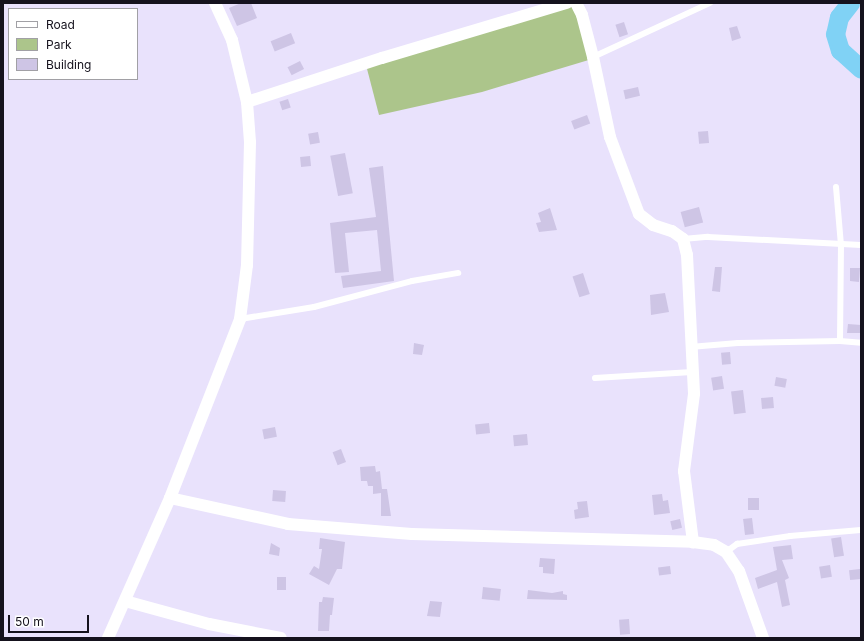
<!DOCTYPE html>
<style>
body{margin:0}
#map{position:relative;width:864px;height:641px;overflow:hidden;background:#e9e2fc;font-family:Inter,sans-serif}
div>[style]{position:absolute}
.green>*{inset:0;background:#acc58b}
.river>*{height:19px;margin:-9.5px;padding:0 9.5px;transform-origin:9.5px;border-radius:9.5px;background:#80d2f5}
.building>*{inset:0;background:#cec5e5;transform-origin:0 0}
.lane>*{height:6px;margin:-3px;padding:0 3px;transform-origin:3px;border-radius:3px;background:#fff}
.street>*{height:12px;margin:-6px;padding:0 6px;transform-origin:6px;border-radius:6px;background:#fff}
span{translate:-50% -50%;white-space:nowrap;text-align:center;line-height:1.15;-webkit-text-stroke:3.5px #fff;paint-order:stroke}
.frame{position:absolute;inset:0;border:4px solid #15121d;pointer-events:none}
.legend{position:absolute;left:8px;top:8px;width:130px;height:72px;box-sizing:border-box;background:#fff;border:1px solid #a1a0a5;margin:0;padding:5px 7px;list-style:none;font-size:12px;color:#15121d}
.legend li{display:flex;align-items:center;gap:8px;height:20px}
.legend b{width:20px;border:1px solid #a1a0a5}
.scale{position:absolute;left:8px;top:615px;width:81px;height:18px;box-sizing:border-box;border:2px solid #15121d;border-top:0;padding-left:5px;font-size:12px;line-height:14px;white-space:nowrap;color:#15121d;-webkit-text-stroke:3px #fff;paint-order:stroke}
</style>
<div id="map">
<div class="green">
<i style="clip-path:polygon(574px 3px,592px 59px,482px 92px,379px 115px,366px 65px)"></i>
</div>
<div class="river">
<i style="left:850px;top:3px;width:18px;rotate:128deg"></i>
<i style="left:839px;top:17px;width:17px;rotate:103deg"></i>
<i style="left:835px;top:34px;width:17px;rotate:73deg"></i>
<i style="left:840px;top:50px;width:28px;rotate:42deg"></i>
</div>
<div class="building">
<i style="clip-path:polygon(241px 3px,251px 3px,257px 18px,237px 26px,229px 8px)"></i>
<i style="left:624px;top:22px;width:13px;height:9px;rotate:72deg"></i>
<i style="clip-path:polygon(737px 26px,741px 38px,732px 41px,729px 28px)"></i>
<i style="left:291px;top:33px;width:11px;height:22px;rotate:68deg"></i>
<i style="left:300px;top:61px;width:9px;height:14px;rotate:63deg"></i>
<i style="left:638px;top:87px;width:9px;height:15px;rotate:77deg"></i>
<i style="left:288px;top:99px;width:9px;height:9px;rotate:72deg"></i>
<i style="left:587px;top:115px;width:9px;height:17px;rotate:69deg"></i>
<i style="left:708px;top:131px;width:12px;height:10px;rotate:85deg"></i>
<i style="left:318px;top:132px;width:11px;height:10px;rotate:80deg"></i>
<i style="left:345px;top:153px;width:41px;height:15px;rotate:79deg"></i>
<i style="left:310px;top:156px;width:10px;height:10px;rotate:84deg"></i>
<i style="clip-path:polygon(383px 166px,394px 281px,343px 288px,341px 276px,381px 271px,377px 230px,345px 233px,349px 272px,335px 273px,330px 223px,376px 217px,369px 168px)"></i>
<i style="left:699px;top:207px;width:16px;height:19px;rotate:75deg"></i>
<i style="clip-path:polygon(550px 208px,557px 230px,539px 232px,536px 223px,541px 222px,538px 213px)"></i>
<i style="clip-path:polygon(715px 267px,722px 267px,720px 292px,712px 291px)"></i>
<i style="clip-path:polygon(850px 268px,860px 268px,859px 282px,850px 281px)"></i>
<i style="left:583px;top:273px;width:22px;height:11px;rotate:72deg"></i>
<i style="clip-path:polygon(665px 293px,669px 312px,651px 315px,650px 295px)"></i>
<i style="clip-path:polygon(848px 324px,861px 325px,861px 333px,847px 333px)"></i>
<i style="clip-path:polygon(414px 343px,424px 345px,422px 355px,413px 354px)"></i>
<i style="left:730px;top:352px;width:12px;height:9px;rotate:85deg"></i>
<i style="left:722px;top:376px;width:13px;height:11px;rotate:81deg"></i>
<i style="left:776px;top:377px;width:11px;height:9px;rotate:10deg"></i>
<i style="left:743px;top:390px;width:23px;height:12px;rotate:83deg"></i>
<i style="left:773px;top:397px;width:11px;height:12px;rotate:85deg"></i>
<i style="left:489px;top:423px;width:10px;height:14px;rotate:84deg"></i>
<i style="left:275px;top:427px;width:10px;height:13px;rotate:79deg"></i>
<i style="left:527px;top:434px;width:11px;height:14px;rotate:85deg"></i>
<i style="left:341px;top:449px;width:14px;height:9px;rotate:69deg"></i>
<i style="clip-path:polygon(375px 466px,376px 472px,380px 471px,382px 489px,387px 489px,391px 516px,381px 516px,381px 493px,373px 494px,373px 486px,368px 486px,367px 481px,361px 481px,360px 467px)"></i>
<i style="left:273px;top:490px;width:13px;height:11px;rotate:4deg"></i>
<i style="clip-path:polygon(662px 494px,663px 501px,668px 500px,670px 513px,654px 515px,652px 495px)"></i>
<i style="left:748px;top:498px;width:11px;height:12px"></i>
<i style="clip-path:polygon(587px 501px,589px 517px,575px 519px,574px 510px,578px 509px,577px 502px)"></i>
<i style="left:752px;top:518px;width:16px;height:9px;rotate:83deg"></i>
<i style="left:680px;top:519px;width:9px;height:10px;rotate:77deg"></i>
<i style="left:841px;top:537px;width:19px;height:10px;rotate:81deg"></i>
<i style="clip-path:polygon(320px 538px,345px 542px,342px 569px,337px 569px,329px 585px,309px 574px,314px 566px,319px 569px,322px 549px,319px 549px)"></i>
<i style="clip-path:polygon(271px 543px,280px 548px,279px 556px,269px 554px)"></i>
<i style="clip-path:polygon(791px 545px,793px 559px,782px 560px,789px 578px,785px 580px,790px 605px,782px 607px,777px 582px,758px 589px,755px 578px,777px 570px,773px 547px)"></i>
<i style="clip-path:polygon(540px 558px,555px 559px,554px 574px,543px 573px,543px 567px,539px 567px)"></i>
<i style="left:830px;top:565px;width:12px;height:11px;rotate:81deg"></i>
<i style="left:670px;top:566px;width:8px;height:12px;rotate:83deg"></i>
<i style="left:860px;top:569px;width:10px;height:11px;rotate:84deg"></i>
<i style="left:277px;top:577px;width:9px;height:13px"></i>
<i style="left:483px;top:587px;width:18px;height:12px;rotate:6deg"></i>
<i style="clip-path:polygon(528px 590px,552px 593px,563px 591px,563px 594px,567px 595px,567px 600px,527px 599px)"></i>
<i style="clip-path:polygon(323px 597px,334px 598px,332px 615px,330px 615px,329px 631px,318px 631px,319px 602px,322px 602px)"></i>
<i style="clip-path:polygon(430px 601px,442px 602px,440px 617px,427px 616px)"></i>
<i style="left:629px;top:619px;width:15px;height:10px;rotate:86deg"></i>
</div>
<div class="lane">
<i style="left:593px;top:57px;width:129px;rotate:-24.8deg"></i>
<i style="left:836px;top:187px;width:58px;rotate:85.1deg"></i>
<i style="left:841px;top:245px;width:96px;rotate:90.6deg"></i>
<i style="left:683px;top:239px;width:25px;rotate:-5deg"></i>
<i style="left:708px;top:237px;width:153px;rotate:3deg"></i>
<i style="left:240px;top:319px;width:75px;rotate:-9.2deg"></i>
<i style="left:314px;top:307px;width:101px;rotate:-14.9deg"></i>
<i style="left:412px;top:281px;width:47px;rotate:-9.9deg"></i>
<i style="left:690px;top:347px;width:48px;rotate:-4.8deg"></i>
<i style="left:738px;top:343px;width:102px;rotate:-1.1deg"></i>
<i style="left:840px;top:341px;width:21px;rotate:5deg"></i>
<i style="left:595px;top:378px;width:97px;rotate:-3.5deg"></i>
<i style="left:726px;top:552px;width:14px;rotate:-36deg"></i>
<i style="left:737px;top:544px;width:54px;rotate:-8.6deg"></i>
<i style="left:790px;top:536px;width:71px;rotate:-4.8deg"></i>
</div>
<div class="street">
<i style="left:576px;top:3px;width:13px;rotate:63deg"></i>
<i style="left:582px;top:15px;width:43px;rotate:75.3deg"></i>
<i style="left:593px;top:57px;width:82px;rotate:78deg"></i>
<i style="left:610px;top:137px;width:82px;rotate:69.4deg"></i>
<i style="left:639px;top:214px;width:18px;rotate:38deg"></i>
<i style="left:653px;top:225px;width:20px;rotate:18deg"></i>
<i style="left:672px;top:231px;width:14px;rotate:36deg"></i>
<i style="left:683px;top:239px;width:16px;rotate:76deg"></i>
<i style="left:687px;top:255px;width:139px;rotate:87.1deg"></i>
<i style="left:694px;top:394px;width:78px;rotate:97.4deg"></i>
<i style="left:684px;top:471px;width:72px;rotate:82.8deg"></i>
<i style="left:247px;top:102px;width:142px;rotate:-18.1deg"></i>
<i style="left:382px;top:58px;width:193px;rotate:-16.6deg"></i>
<i style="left:170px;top:498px;width:121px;rotate:12.4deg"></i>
<i style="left:288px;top:524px;width:124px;rotate:4.6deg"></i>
<i style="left:412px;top:534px;width:281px;rotate:1.6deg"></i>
<i style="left:693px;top:542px;width:21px;rotate:8deg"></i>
<i style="left:714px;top:545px;width:14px;rotate:30deg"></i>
<i style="left:726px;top:552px;width:23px;rotate:56deg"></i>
<i style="left:739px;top:571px;width:71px;rotate:70.3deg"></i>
<i style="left:125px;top:601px;width:87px;rotate:15.3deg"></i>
<i style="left:209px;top:624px;width:73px;rotate:11deg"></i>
<i style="left:108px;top:638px;width:153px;rotate:-66.1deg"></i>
<i style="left:170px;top:498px;width:192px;rotate:-68.6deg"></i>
<i style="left:240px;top:319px;width:54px;rotate:-82.6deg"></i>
<i style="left:247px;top:265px;width:123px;rotate:-88.6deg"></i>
<i style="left:250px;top:142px;width:40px;rotate:-94.3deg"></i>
<i style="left:247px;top:102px;width:64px;rotate:-103.6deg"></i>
<i style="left:232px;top:40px;width:41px;rotate:-114.7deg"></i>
</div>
<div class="frame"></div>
<ul class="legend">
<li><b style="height:5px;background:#fff"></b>Road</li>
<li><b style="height:11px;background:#acc58b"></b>Park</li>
<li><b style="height:11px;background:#cec5e5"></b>Building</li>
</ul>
<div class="scale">50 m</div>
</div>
